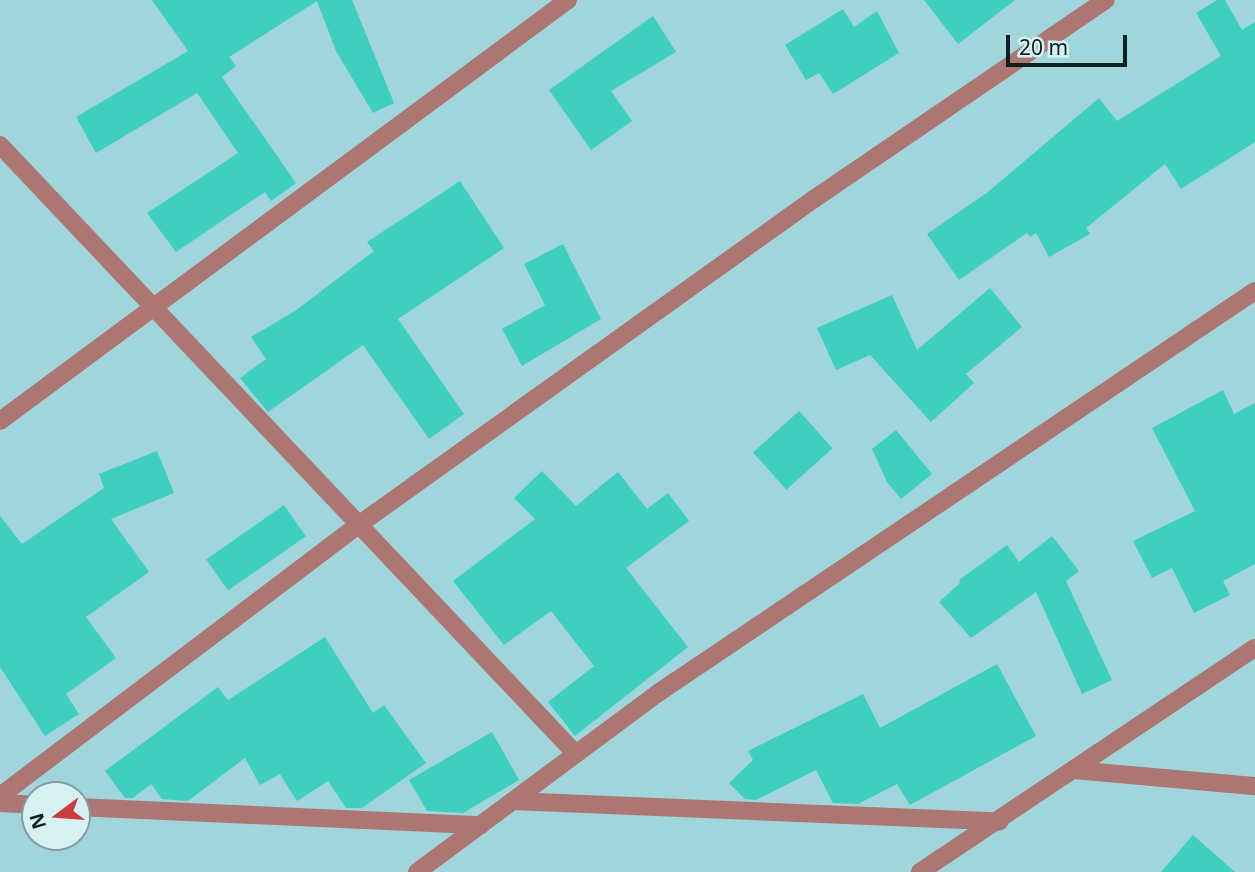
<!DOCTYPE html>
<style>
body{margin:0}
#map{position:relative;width:1255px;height:872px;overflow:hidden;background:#a0d5db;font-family:"Noto Sans",sans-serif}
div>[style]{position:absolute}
.building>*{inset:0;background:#3ecfbf;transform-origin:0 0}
.minor>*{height:18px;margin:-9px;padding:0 9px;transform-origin:9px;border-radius:9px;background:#ac7672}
span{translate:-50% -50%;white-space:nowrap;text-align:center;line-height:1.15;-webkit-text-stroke:6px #d7f1f3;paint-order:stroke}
.north{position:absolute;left:21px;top:781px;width:70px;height:70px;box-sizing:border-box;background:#d7f1f3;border:2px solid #859d9f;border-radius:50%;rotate:254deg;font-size:19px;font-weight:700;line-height:28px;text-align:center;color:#0b2022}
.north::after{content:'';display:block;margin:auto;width:24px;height:32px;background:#cc3d3f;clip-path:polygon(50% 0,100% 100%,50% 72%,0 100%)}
.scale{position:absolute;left:1006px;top:35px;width:121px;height:32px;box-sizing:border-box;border:4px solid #0b2022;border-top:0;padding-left:9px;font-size:21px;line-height:24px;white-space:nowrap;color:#0b2022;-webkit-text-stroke:5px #d7f1f3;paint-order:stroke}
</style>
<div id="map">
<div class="building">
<i style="clip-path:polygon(152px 0,352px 0,394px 103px,373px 113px,336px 51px,317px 1px,229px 57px,236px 66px,222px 77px,296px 183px,271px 201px,265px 192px,176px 252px,147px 213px,238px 153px,197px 93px,96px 153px,76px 117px,188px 51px)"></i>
<i style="clip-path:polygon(924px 0,1015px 0,958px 44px)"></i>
<i style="clip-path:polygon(1217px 0,1225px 0,1242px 30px,1255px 22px,1255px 142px,1181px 189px,1165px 164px,1086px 228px,1090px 234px,1049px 257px,1036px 233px,1030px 237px,1027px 233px,959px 280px,927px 234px,988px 192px,1099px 98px,1117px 121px,1221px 56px,1196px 13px)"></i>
<i style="clip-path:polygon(843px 9px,854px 27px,877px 11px,899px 53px,833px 94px,819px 73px,806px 80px,785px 45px)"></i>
<i style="clip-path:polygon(653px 16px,676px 52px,611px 91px,632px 121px,591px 150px,549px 90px)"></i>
<i style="clip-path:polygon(460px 181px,504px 248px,398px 319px,464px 414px,429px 439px,363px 345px,268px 412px,240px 378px,266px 359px,251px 337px,295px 311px,374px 251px,367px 242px)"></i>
<i style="clip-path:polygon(563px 244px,601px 319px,522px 366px,502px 329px,545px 305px,524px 264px)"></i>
<i style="clip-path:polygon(990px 288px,1022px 327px,966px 374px,974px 383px,931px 422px,870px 355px,836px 370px,817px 328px,892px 295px,917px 350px)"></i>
<i style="clip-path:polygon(1223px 390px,1234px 414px,1255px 403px,1255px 564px,1223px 581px,1230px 595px,1194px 613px,1172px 568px,1152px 578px,1133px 541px,1195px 511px,1152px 428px)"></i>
<i style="left:799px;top:411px;width:50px;height:62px;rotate:48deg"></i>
<i style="clip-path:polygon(896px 430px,932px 474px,901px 499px,887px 482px,872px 449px)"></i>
<i style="clip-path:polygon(157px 451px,174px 493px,111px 519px,149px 572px,86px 617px,116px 658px,66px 694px,79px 714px,45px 736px,0 667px,0 516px,22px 544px,104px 488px,99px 474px)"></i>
<i style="clip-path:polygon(542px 471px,576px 506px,618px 472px,647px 509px,668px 493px,689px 521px,626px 568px,688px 647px,575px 736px,548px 702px,594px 666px,551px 611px,504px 645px,453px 581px,535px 519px,514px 498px)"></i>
<i style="left:284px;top:505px;width:38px;height:95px;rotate:55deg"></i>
<i style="clip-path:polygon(1052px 536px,1079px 571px,1066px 581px,1112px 680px,1082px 694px,1036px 592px,971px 638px,939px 602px,960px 583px,959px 580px,1007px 545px,1019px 562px)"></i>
<i style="clip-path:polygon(325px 637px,373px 713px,384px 705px,426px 763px,362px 808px,346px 808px,328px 781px,297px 801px,280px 774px,260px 785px,245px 758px,188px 801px,162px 799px,151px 784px,133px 798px,125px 798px,105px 771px,218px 687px,228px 700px)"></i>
<i style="clip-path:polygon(997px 664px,1036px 736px,910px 805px,897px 784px,858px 804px,833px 803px,816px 770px,756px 800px,745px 799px,729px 783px,753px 760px,748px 751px,863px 694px,880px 728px)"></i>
<i style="clip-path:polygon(492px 732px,519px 780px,463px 813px,427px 811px,409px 780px)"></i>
<i style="clip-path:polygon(1193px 835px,1235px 872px,1161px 872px)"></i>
</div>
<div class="minor">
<i style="left:0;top:145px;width:838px;rotate:46.6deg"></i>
<i style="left:0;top:421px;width:707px;rotate:-36.55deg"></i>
<i style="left:1074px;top:770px;width:182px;rotate:5.1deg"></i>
<i style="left:0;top:796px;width:448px;rotate:-37.1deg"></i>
<i style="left:357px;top:526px;width:562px;rotate:-35.59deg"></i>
<i style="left:814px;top:199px;width:353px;rotate:-34.3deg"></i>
<i style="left:513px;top:801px;width:487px;rotate:2.4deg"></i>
<i style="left:0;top:803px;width:35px;rotate:3deg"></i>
<i style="left:77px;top:807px;width:404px;rotate:2.6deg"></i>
<i style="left:417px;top:872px;width:300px;rotate:-36.6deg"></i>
<i style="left:658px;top:693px;width:720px;rotate:-33.96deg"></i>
<i style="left:920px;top:872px;width:403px;rotate:-33.8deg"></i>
</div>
<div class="north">N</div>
<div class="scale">20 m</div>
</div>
